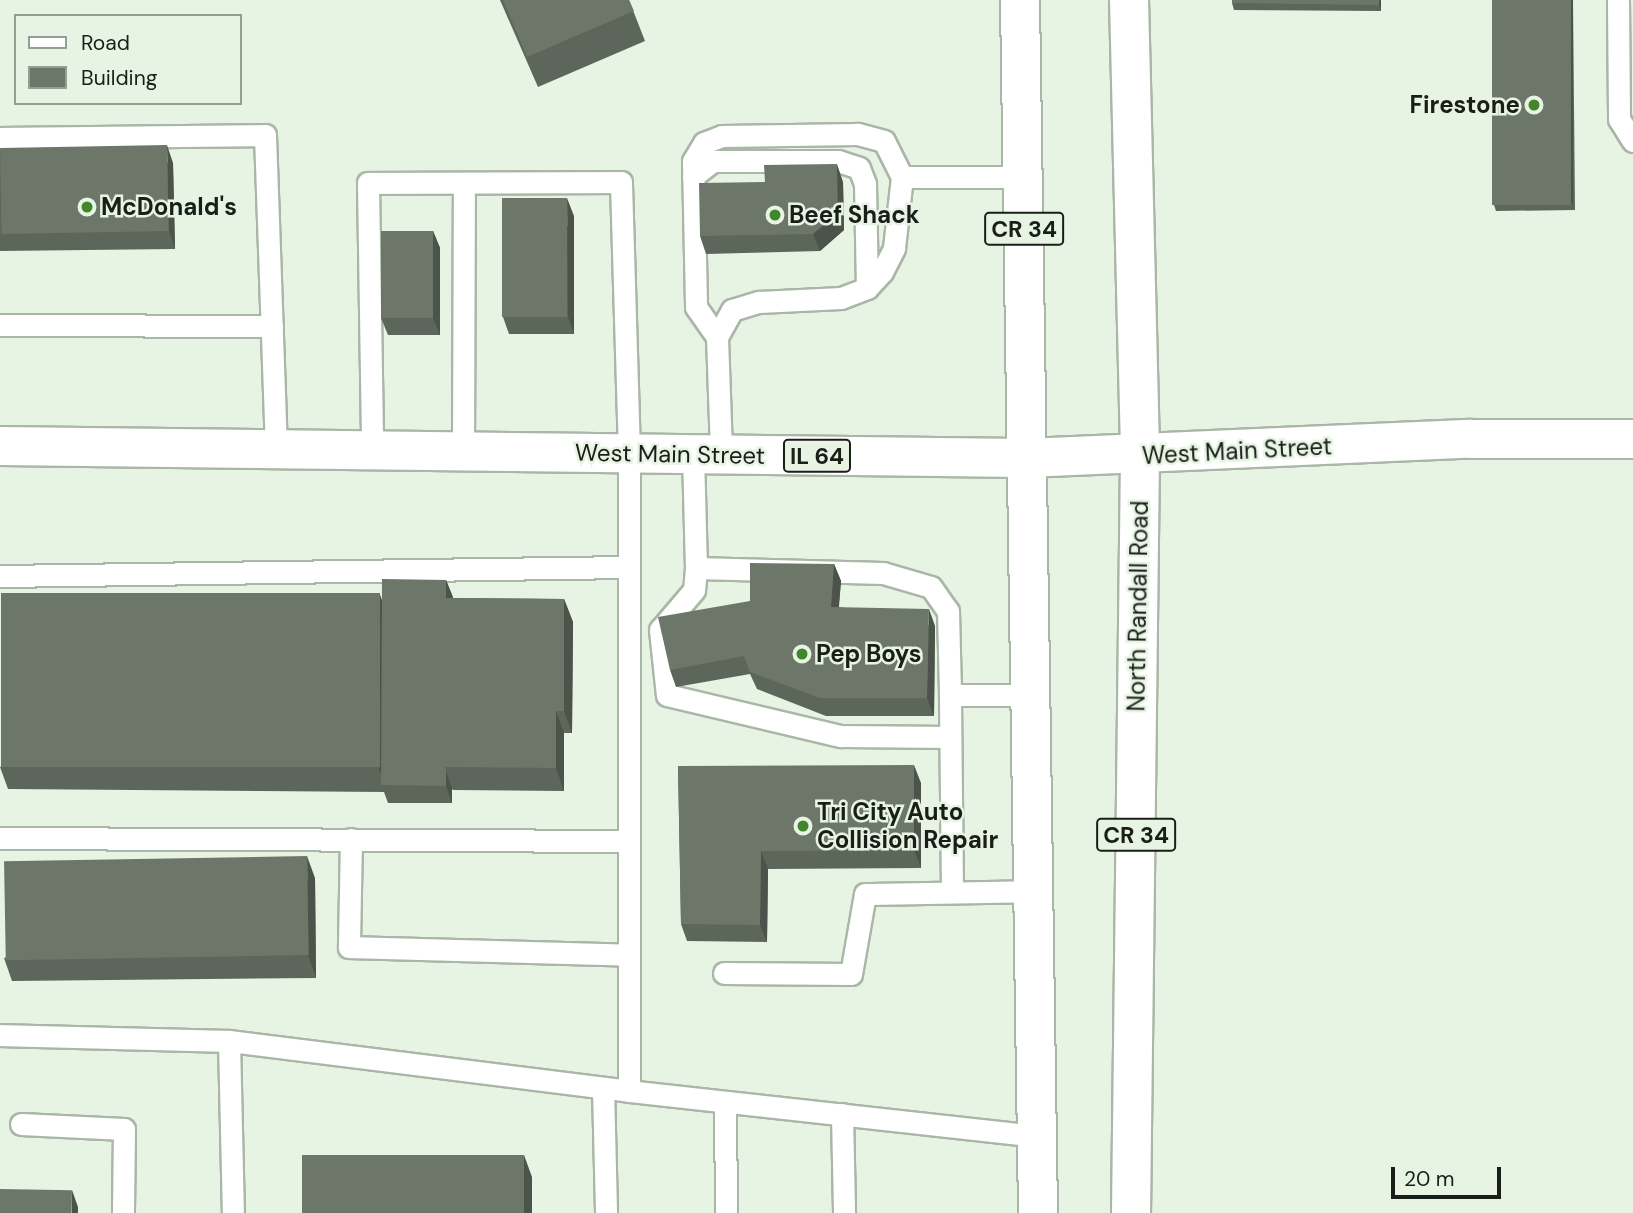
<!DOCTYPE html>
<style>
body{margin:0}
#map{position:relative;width:1633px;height:1213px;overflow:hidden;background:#e7f4e4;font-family:"DM Sans",sans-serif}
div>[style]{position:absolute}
.roads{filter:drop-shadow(2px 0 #aab6a7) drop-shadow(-2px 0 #aab6a7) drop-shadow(0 2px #aab6a7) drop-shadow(0 -2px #aab6a7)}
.service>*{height:21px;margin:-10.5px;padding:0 10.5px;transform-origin:10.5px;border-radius:10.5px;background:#fff}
.primary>*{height:38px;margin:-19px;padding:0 19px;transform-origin:19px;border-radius:19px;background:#fff}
.wall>*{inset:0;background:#5d665a}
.shaded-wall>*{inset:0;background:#4c534a;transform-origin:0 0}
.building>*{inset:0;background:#6c7769;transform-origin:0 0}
.dots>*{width:19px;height:19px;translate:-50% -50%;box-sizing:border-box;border:4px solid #e7f4e4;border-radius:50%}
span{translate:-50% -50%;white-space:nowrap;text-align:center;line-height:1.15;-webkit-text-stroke:5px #e7f4e4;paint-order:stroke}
.shield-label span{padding:2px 5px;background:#e7f4e4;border:2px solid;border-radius:5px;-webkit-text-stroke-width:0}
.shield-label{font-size:23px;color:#1a1e19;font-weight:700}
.poi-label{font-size:24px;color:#1a1e19;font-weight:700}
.right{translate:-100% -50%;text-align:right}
.left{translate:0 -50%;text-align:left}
.street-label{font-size:24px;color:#1a1e19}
.legend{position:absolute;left:14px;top:14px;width:228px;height:91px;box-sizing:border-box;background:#e7f4e4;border:2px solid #959e93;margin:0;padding:9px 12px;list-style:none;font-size:21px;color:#1a1e19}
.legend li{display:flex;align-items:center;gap:14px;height:35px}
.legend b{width:35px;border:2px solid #959e93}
.scale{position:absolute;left:1391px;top:1167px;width:110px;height:32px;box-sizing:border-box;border:4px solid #1a1e19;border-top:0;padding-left:9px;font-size:21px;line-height:24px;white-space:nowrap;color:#1a1e19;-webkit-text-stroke:5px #e7f4e4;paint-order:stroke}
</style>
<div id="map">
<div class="roads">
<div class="service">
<i style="left:1618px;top:0;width:119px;rotate:89.5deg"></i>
<i style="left:1619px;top:119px;width:26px;rotate:58deg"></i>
<i style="left:0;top:138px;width:265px;rotate:-0.6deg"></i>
<i style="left:265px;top:135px;width:314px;rotate:88deg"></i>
<i style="left:693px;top:176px;width:25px;rotate:-37deg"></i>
<i style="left:713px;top:161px;width:125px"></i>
<i style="left:838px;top:161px;width:22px;rotate:18deg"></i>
<i style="left:859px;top:168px;width:17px;rotate:69deg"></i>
<i style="left:865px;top:184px;width:104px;rotate:88.9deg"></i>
<i style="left:902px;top:177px;width:121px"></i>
<i style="left:0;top:325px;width:272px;rotate:0.2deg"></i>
<i style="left:717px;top:337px;width:31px;rotate:-61deg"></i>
<i style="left:732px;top:310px;width:28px;rotate:-17deg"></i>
<i style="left:759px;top:302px;width:82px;rotate:-2.8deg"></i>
<i style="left:841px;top:298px;width:28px;rotate:-21deg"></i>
<i style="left:867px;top:288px;width:22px;rotate:-47deg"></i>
<i style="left:882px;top:272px;width:27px;rotate:-63deg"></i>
<i style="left:894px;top:248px;width:71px;rotate:-83.6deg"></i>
<i style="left:902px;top:177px;width:40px;rotate:-116.6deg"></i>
<i style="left:884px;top:141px;width:28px;rotate:-165deg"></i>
<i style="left:857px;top:134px;width:135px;rotate:179.2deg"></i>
<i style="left:722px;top:136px;width:19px;rotate:159deg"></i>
<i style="left:704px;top:143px;width:21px;rotate:121deg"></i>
<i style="left:693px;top:161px;width:146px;rotate:88.8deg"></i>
<i style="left:696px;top:307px;width:37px;rotate:55deg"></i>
<i style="left:717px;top:337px;width:117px;rotate:88deg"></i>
<i style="left:463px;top:451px;width:268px;rotate:-89.8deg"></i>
<i style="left:693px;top:454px;width:114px;rotate:88.5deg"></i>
<i style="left:696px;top:568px;width:187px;rotate:1.5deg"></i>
<i style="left:883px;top:573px;width:50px;rotate:16.3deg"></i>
<i style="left:931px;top:587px;width:29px;rotate:55deg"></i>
<i style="left:948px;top:611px;width:84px;rotate:88.6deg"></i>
<i style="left:696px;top:568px;width:22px;rotate:95deg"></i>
<i style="left:694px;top:590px;width:52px;rotate:130.4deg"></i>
<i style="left:660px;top:630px;width:65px;rotate:83.9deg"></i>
<i style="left:667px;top:695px;width:179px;rotate:13.3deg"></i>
<i style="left:841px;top:736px;width:109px;rotate:0.5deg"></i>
<i style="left:0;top:576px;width:629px;rotate:-0.82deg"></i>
<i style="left:0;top:838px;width:629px;rotate:0.27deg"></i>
<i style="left:351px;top:839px;width:108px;rotate:91.1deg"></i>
<i style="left:349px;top:947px;width:280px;rotate:1.6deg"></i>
<i style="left:952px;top:892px;width:197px;rotate:-90.6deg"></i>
<i style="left:950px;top:695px;width:81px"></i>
<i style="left:724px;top:973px;width:127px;rotate:0.5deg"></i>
<i style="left:851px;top:974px;width:81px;rotate:-80.1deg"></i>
<i style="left:865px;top:894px;width:168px;rotate:-1deg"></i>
<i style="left:0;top:1035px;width:229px;rotate:1.5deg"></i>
<i style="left:229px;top:1041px;width:403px;rotate:7.1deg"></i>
<i style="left:629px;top:1091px;width:638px;rotate:-90deg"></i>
<i style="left:629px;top:453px;width:271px;rotate:-91.7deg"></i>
<i style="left:621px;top:182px;width:253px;rotate:179.8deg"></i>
<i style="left:368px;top:183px;width:267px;rotate:89.1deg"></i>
<i style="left:229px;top:1041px;width:172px;rotate:88.7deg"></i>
<i style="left:603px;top:1088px;width:125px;rotate:88.6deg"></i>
<i style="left:629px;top:1091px;width:410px;rotate:6.3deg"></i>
<i style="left:725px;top:1102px;width:111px;rotate:89.5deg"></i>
<i style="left:842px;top:1114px;width:99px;rotate:88.8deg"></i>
<i style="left:21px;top:1124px;width:103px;rotate:2.8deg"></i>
<i style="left:124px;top:1129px;width:84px;rotate:90.7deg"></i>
</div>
<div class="primary">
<i style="left:1020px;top:0;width:1213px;rotate:89.15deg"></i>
<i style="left:1129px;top:0;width:456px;rotate:88.6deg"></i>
<i style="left:1140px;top:456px;width:757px;rotate:90.68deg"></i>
<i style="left:0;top:446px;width:1027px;rotate:0.67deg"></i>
<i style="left:1027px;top:458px;width:444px;rotate:-2.5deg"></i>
<i style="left:1471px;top:439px;width:162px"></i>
</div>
</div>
<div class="wall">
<i style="clip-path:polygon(500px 0,629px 0,645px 41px,538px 87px)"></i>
<i style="clip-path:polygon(1381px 0,1381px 11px,1234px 10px,1232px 3px)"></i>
<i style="clip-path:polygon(1573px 0,1575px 210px,1496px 211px,1494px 205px)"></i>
<i style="clip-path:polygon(0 148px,173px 163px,175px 249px,0 251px)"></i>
<i style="clip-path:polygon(843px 182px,844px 230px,820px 251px,706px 254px,700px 236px)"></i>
<i style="clip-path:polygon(574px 216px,574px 334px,509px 334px,503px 317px)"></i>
<i style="clip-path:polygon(433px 231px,440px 248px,440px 335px,388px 335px,381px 318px)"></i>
<i style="clip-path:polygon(834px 564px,841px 581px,839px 607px,935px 626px,934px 716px,826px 716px,757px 689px,750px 674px,676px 687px,670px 670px,750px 601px)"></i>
<i style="clip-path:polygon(446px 580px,453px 598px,564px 599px,573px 622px,572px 733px,564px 733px,564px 791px,453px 790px,452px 789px,452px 803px,388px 803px,384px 792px,8px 789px,0 767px,380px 595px,382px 601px)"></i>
<i style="clip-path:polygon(678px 766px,921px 783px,921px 868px,768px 869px,767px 942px,687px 941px,681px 924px)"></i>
<i style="clip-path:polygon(315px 878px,316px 978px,12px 981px,4px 958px)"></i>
</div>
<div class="shaded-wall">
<i style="clip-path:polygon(1379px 0,1381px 0,1381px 11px,1379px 5px)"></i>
<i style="left:1571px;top:0;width:2px;height:204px"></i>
<i style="clip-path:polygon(167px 145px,173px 163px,175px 249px,169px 231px)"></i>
<i style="clip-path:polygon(837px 164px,843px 182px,844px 230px,820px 251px,813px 234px)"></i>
<i style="clip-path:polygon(567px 198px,574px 216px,574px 334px,568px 317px)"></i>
<i style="clip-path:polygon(433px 231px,440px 248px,440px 335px,433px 318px)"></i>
<i style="clip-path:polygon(834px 564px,841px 581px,837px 625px,831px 607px)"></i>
<i style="clip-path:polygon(446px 580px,453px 597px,452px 767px,446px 767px)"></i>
<i style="clip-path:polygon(380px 595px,388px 617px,385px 785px,379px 769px)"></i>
<i style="clip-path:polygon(564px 599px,573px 622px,572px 733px,564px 711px)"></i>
<i style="clip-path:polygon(929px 609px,935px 626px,934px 716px,927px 698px)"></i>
<i style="clip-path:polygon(556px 711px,564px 733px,564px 791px,556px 768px)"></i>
<i style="clip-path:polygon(914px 765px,921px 783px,921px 868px,914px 850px)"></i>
<i style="clip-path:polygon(446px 771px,452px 789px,452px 803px,446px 786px)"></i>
<i style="clip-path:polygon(761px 851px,768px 869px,767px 942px,760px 925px)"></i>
<i style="clip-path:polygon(307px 856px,315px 878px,316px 978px,308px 955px)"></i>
<i style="clip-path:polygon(524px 1155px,532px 1177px,532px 1213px,524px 1213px)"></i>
<i style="clip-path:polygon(72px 1190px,78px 1207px,78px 1213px,72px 1213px)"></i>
</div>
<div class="building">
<i style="clip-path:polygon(503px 0,629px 0,634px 11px,527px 57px)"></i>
<i style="clip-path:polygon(1232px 0,1379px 0,1379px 5px,1232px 3px)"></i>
<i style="left:1492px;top:0;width:79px;height:205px"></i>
<i style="left:167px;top:145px;width:86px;height:167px;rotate:89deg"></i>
<i style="clip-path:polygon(837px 164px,838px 213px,813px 234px,700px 236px,699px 183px,765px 182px,764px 165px)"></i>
<i style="left:567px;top:198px;width:119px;height:65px;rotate:90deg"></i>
<i style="left:381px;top:231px;width:52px;height:87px"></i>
<i style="clip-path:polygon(750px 563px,834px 564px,831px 607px,929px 609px,927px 698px,820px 698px,750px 672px,744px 656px,670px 670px,658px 617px,750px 601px)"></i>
<i style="clip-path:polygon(382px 579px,446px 580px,446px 598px,445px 598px,445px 767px,446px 771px,446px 786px,381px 785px)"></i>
<i style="left:1px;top:593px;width:379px;height:174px"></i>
<i style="clip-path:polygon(445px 598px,564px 599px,564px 711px,556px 711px,556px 768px,445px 767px)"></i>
<i style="clip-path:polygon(914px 765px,914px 850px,761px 851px,760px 925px,681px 924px,678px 766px)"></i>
<i style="left:307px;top:856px;width:99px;height:303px;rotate:89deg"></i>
<i style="left:524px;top:1155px;width:58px;height:222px;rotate:90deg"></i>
<i style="left:0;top:1189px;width:72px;height:24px;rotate:1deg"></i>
</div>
<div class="dots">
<i style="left:1534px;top:105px;background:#42862b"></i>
<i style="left:87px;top:207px;background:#42862b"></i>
<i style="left:775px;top:215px;background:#42862b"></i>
<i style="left:802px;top:654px;background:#42862b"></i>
<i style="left:803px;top:826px;background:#42862b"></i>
</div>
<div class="shield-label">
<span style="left:1024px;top:229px">CR 34</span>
<span style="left:817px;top:456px">IL 64</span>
<span style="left:1136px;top:835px">CR 34</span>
</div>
<div class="poi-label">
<span class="right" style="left:1520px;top:105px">Firestone</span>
<span class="left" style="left:101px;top:207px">McDonald's</span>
<span class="left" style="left:789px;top:215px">Beef Shack</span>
<span class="left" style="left:816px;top:654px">Pep Boys</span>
<span class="left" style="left:817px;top:826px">Tri City Auto<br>Collision Repair</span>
</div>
<div class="street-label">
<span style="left:1237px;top:451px;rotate:-3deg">West Main Street</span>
<span style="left:670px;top:454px;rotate:1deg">West Main Street</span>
<span style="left:1138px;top:606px;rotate:-89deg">North Randall Road</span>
</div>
<ul class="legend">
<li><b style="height:9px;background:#fff"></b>Road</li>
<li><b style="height:19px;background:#6c7769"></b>Building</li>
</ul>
<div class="scale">20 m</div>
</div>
